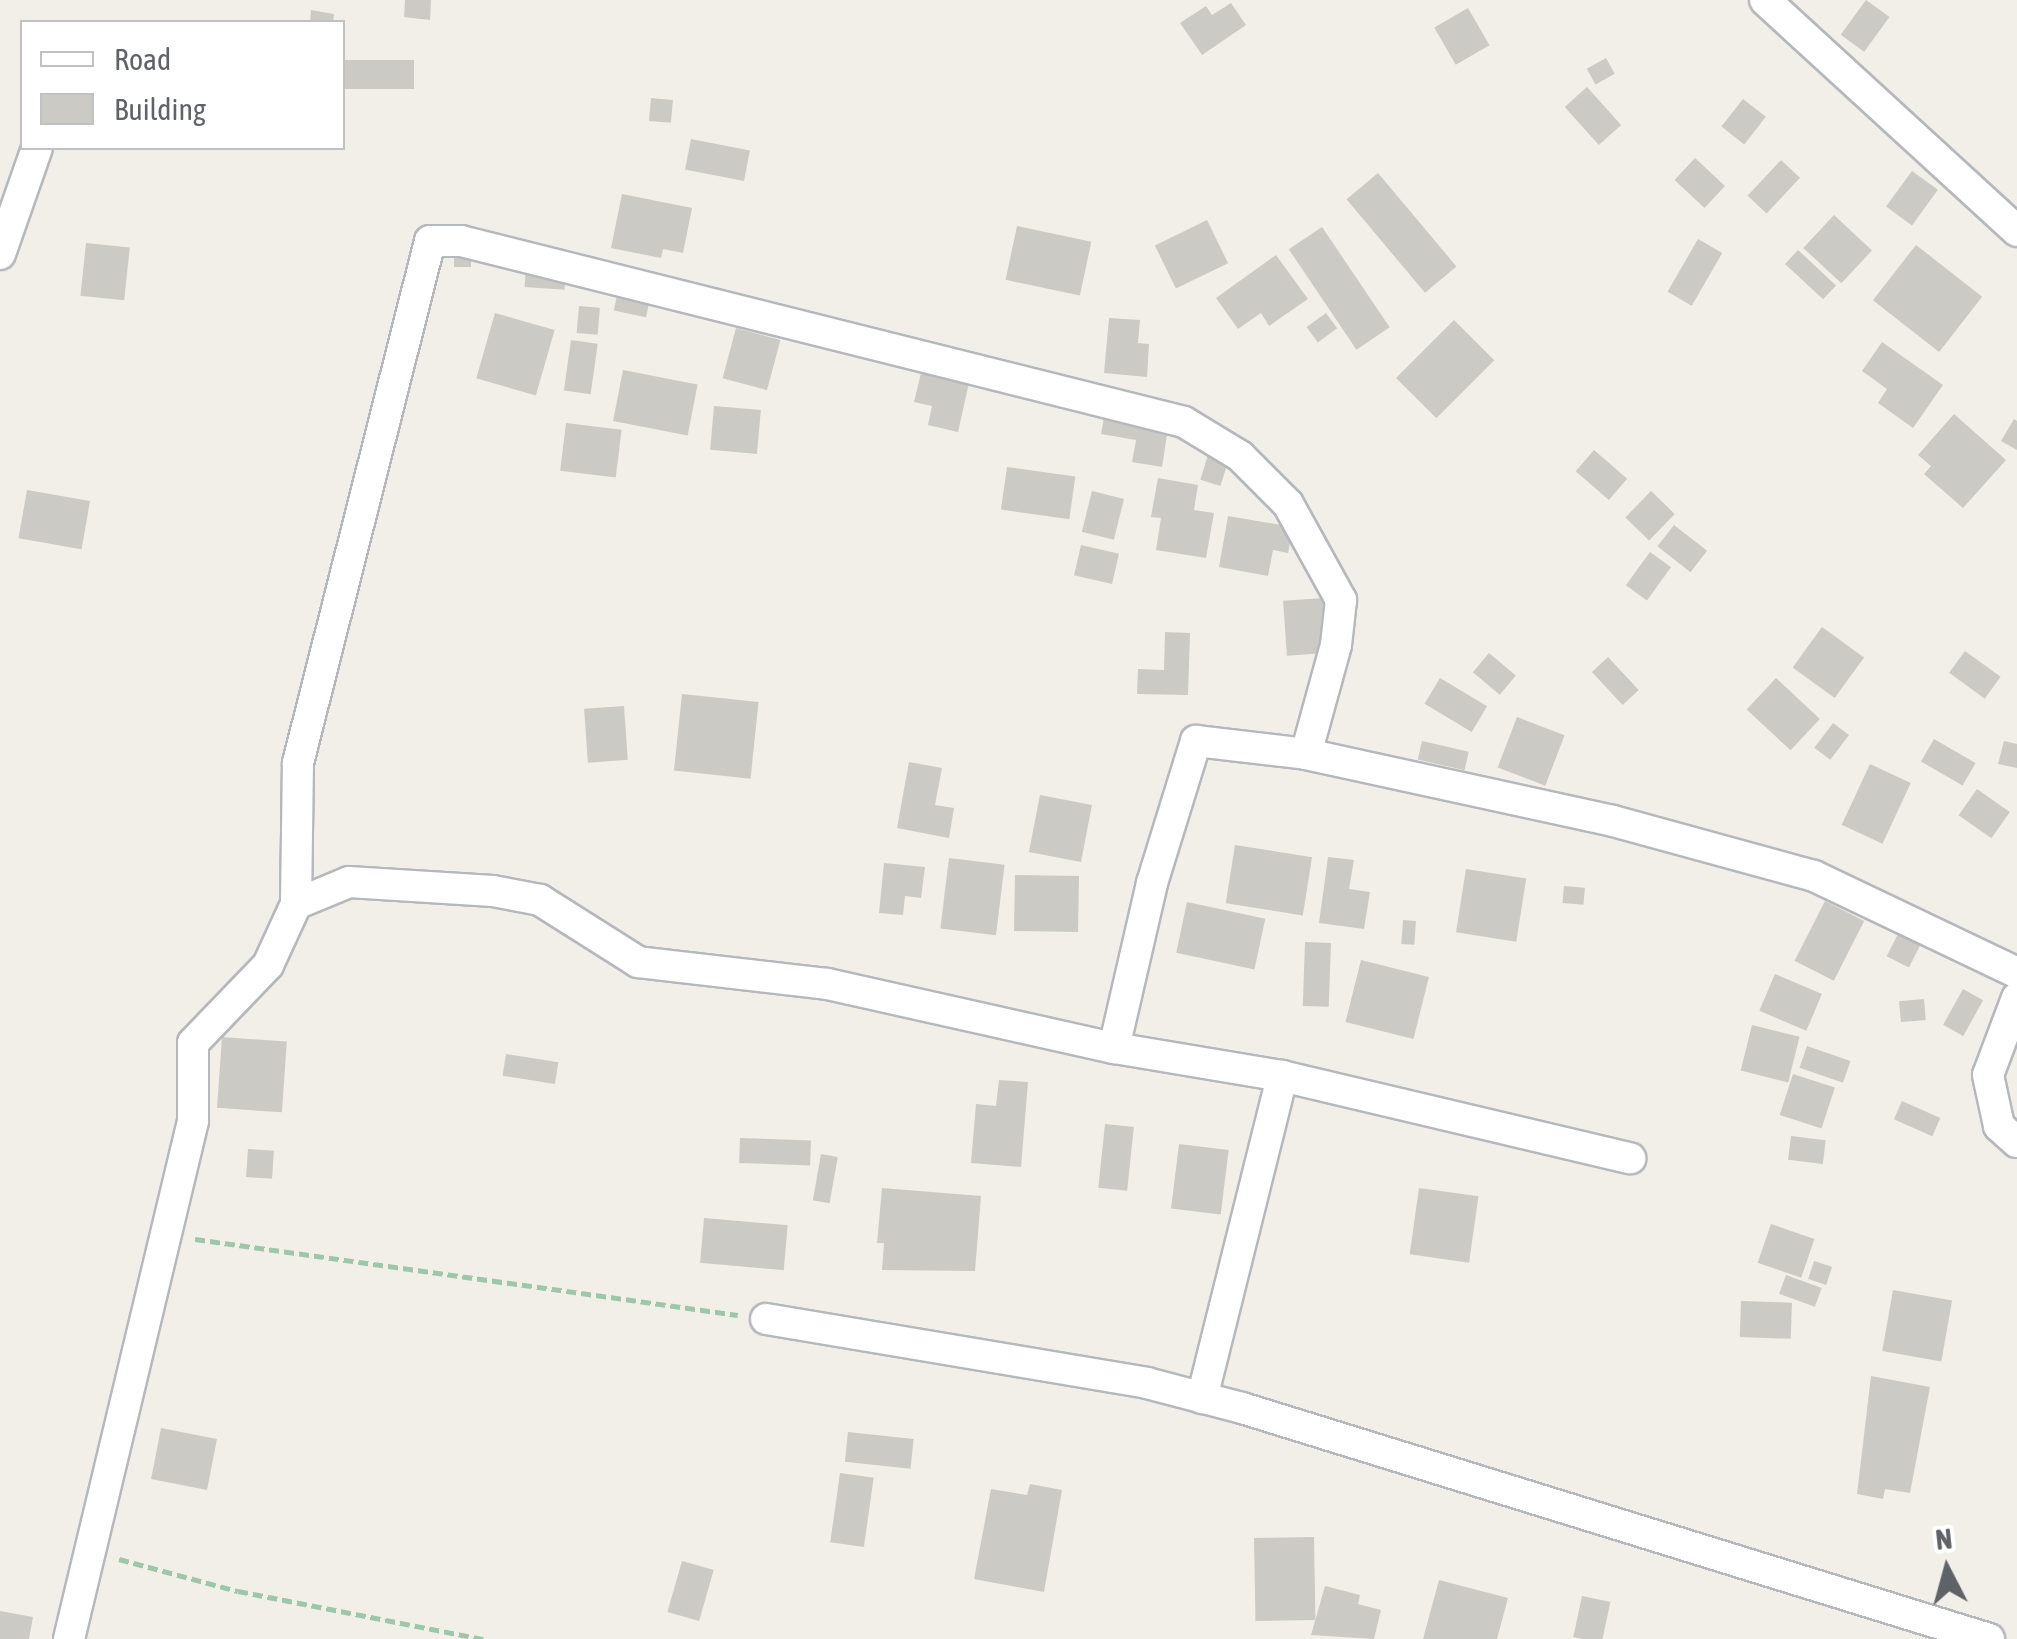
<!DOCTYPE html>
<style>
body{margin:0}
#map{position:relative;width:2017px;height:1639px;overflow:hidden;background:#f1efe8;font-family:"Asap Condensed",sans-serif}
div>[style]{position:absolute}
.building>*{inset:0;background:#cccac5;transform-origin:0 0}
.path>*{height:5px;margin-top:-2.5px;transform-origin:0;background:repeating-linear-gradient(90deg,#9cc7a9 0 10px,transparent 0 15px)}
.roads{filter:drop-shadow(2px 0 #b5b8bc) drop-shadow(-2px 0 #b5b8bc) drop-shadow(0 2px #b5b8bc) drop-shadow(0 -2px #b5b8bc)}
.minor>*{height:30px;margin:-15px;padding:0 15px;transform-origin:15px;border-radius:15px;background:#fff}
span{translate:-50% -50%;white-space:nowrap;text-align:center;line-height:1.15;-webkit-text-stroke:9px #fff;paint-order:stroke}
.legend{position:absolute;left:20px;top:20px;width:325px;height:130px;box-sizing:border-box;background:#fff;border:2px solid #bfc1c3;margin:0;padding:12px 18px;list-style:none;font-size:30px;color:#5f6368}
.legend li{display:flex;align-items:center;gap:20px;height:50px}
.legend b{width:50px;border:2px solid #bfc1c3}
.north{position:absolute;left:1897px;top:1519px;width:100px;height:100px;-webkit-text-stroke:8px #fff;paint-order:stroke;rotate:354deg;font-size:28px;font-weight:700;line-height:40px;text-align:center;color:#5f6368}
.north::after{content:'';display:block;margin:auto;width:35px;height:45px;background:#5f6368;clip-path:polygon(50% 0,100% 100%,50% 72%,0 100%)}
</style>
<div id="map">
<div class="building">
<i style="clip-path:polygon(405px 0,431px 0,430px 20px,404px 17px)"></i>
<i style="left:1866px;top:0;width:29px;height:43px;rotate:36deg"></i>
<i style="clip-path:polygon(1231px 3px,1246px 25px,1202px 55px,1180px 23px,1206px 6px,1212px 15px)"></i>
<i style="left:1468px;top:8px;width:43px;height:39px;rotate:60deg"></i>
<i style="clip-path:polygon(311px 10px,334px 14px,333px 22px,310px 22px)"></i>
<i style="left:1606px;top:58px;width:18px;height:22px;rotate:61deg"></i>
<i style="left:342px;top:60px;width:72px;height:29px"></i>
<i style="left:1587px;top:87px;width:51px;height:30px;rotate:48deg"></i>
<i style="left:651px;top:98px;width:22px;height:23px;rotate:5deg"></i>
<i style="left:1743px;top:99px;width:29px;height:35px;rotate:38deg"></i>
<i style="left:691px;top:139px;width:60px;height:31px;rotate:11deg"></i>
<i style="left:1695px;top:158px;width:41px;height:30px;rotate:43deg"></i>
<i style="left:1781px;top:160px;width:26px;height:49px;rotate:43deg"></i>
<i style="left:1912px;top:171px;width:32px;height:44px;rotate:36deg"></i>
<i style="left:1378px;top:173px;width:122px;height:41px;rotate:50deg"></i>
<i style="clip-path:polygon(622px 194px,692px 208px,683px 253px,663px 249px,661px 258px,611px 248px)"></i>
<i style="left:1834px;top:215px;width:52px;height:45px;rotate:43deg"></i>
<i style="left:1207px;top:220px;width:48px;height:58px;rotate:64deg"></i>
<i style="left:1017px;top:226px;width:76px;height:55px;rotate:12deg"></i>
<i style="left:1322px;top:227px;width:121px;height:40px;rotate:56deg"></i>
<i style="left:1698px;top:239px;width:28px;height:61px;rotate:30deg"></i>
<i style="left:86px;top:243px;width:44px;height:53px;rotate:6deg"></i>
<i style="left:1916px;top:245px;width:84px;height:70px;rotate:38deg"></i>
<i style="left:454px;top:248px;width:17px;height:19px"></i>
<i style="left:1798px;top:250px;width:52px;height:19px;rotate:43deg"></i>
<i style="clip-path:polygon(1276px 255px,1308px 299px,1269px 326px,1261px 313px,1238px 329px,1216px 298px)"></i>
<i style="left:526px;top:267px;width:40px;height:20px;rotate:4deg"></i>
<i style="left:619px;top:286px;width:33px;height:25px;rotate:12deg"></i>
<i style="left:579px;top:306px;width:21px;height:27px;rotate:5deg"></i>
<i style="left:495px;top:313px;width:62px;height:68px;rotate:16deg"></i>
<i style="left:1326px;top:313px;width:19px;height:24px;rotate:54deg"></i>
<i style="clip-path:polygon(1109px 318px,1140px 320px,1138px 343px,1149px 344px,1147px 377px,1104px 373px)"></i>
<i style="left:1454px;top:320px;width:57px;height:82px;rotate:45deg"></i>
<i style="left:736px;top:328px;width:46px;height:52px;rotate:15deg"></i>
<i style="left:571px;top:340px;width:27px;height:51px;rotate:8deg"></i>
<i style="clip-path:polygon(1882px 342px,1943px 385px,1913px 428px,1878px 403px,1887px 389px,1862px 371px)"></i>
<i style="left:623px;top:370px;width:76px;height:52px;rotate:11deg"></i>
<i style="clip-path:polygon(921px 373px,969px 383px,958px 432px,928px 425px,932px 406px,914px 402px)"></i>
<i style="left:714px;top:406px;width:47px;height:44px;rotate:5deg"></i>
<i style="clip-path:polygon(1954px 414px,2006px 460px,1963px 508px,1924px 474px,1931px 466px,1918px 455px)"></i>
<i style="clip-path:polygon(1104px 418px,1168px 428px,1162px 467px,1132px 462px,1136px 440px,1101px 434px)"></i>
<i style="clip-path:polygon(2014px 419px,2017px 421px,2017px 450px,2001px 441px)"></i>
<i style="left:566px;top:423px;width:56px;height:48px;rotate:7deg"></i>
<i style="left:1594px;top:450px;width:44px;height:28px;rotate:41deg"></i>
<i style="left:1208px;top:455px;width:21px;height:26px;rotate:17deg"></i>
<i style="left:1007px;top:467px;width:69px;height:43px;rotate:8deg"></i>
<i style="clip-path:polygon(1158px 478px,1198px 485px,1194px 510px,1214px 513px,1206px 558px,1156px 550px,1161px 518px,1151px 517px)"></i>
<i style="left:27px;top:490px;width:64px;height:49px;rotate:10deg"></i>
<i style="left:1092px;top:491px;width:33px;height:42px;rotate:14deg"></i>
<i style="left:1651px;top:491px;width:33px;height:37px;rotate:44deg"></i>
<i style="clip-path:polygon(1228px 516px,1293px 527px,1288px 553px,1273px 550px,1268px 576px,1219px 567px)"></i>
<i style="left:1674px;top:525px;width:42px;height:27px;rotate:38deg"></i>
<i style="left:1081px;top:545px;width:39px;height:31px;rotate:13deg"></i>
<i style="left:1650px;top:552px;width:26px;height:41px;rotate:36deg"></i>
<i style="left:1324px;top:598px;width:55px;height:41px;rotate:86deg"></i>
<i style="left:1822px;top:627px;width:52px;height:50px;rotate:36deg"></i>
<i style="clip-path:polygon(1165px 632px,1190px 633px,1188px 695px,1137px 694px,1138px 669px,1164px 670px)"></i>
<i style="left:1965px;top:651px;width:44px;height:27px;rotate:36deg"></i>
<i style="left:1489px;top:653px;width:35px;height:25px;rotate:40deg"></i>
<i style="left:1608px;top:657px;width:45px;height:22px;rotate:47deg"></i>
<i style="left:1440px;top:678px;width:55px;height:30px;rotate:31deg"></i>
<i style="left:1776px;top:678px;width:60px;height:43px;rotate:43deg"></i>
<i style="left:682px;top:694px;width:77px;height:77px;rotate:6deg"></i>
<i style="left:624px;top:706px;width:54px;height:40px;rotate:86deg"></i>
<i style="left:1517px;top:717px;width:51px;height:54px;rotate:21deg"></i>
<i style="left:1833px;top:723px;width:20px;height:31px;rotate:37deg"></i>
<i style="left:1934px;top:739px;width:48px;height:26px;rotate:30deg"></i>
<i style="left:1422px;top:741px;width:48px;height:19px;rotate:13deg"></i>
<i style="clip-path:polygon(2004px 741px,2017px 744px,2017px 768px,1998px 764px)"></i>
<i style="clip-path:polygon(909px 762px,942px 768px,935px 805px,954px 808px,949px 838px,897px 828px)"></i>
<i style="left:1870px;top:764px;width:45px;height:67px;rotate:25deg"></i>
<i style="left:1977px;top:789px;width:40px;height:32px;rotate:35deg"></i>
<i style="left:1040px;top:795px;width:53px;height:58px;rotate:11deg"></i>
<i style="left:1235px;top:845px;width:78px;height:59px;rotate:9deg"></i>
<i style="clip-path:polygon(1328px 857px,1354px 860px,1349px 889px,1370px 892px,1364px 929px,1319px 923px)"></i>
<i style="left:949px;top:858px;width:56px;height:71px;rotate:7deg"></i>
<i style="clip-path:polygon(884px 863px,925px 867px,921px 898px,905px 896px,903px 915px,879px 913px)"></i>
<i style="left:1466px;top:869px;width:61px;height:64px;rotate:9deg"></i>
<i style="left:1015px;top:875px;width:64px;height:56px;rotate:1deg"></i>
<i style="left:1564px;top:886px;width:21px;height:17px;rotate:5deg"></i>
<i style="left:1825px;top:901px;width:44px;height:67px;rotate:27deg"></i>
<i style="left:1187px;top:902px;width:80px;height:52px;rotate:12deg"></i>
<i style="left:1403px;top:920px;width:13px;height:24px;rotate:4deg"></i>
<i style="left:1898px;top:934px;width:25px;height:25px;rotate:27deg"></i>
<i style="left:1305px;top:942px;width:26px;height:64px;rotate:2deg"></i>
<i style="left:1361px;top:960px;width:70px;height:64px;rotate:14deg"></i>
<i style="left:1775px;top:974px;width:51px;height:40px;rotate:23deg"></i>
<i style="left:1963px;top:989px;width:23px;height:41px;rotate:29deg"></i>
<i style="left:1924px;top:999px;width:21px;height:25px;rotate:85deg"></i>
<i style="left:1752px;top:1025px;width:49px;height:47px;rotate:14deg"></i>
<i style="left:222px;top:1037px;width:65px;height:71px;rotate:4deg"></i>
<i style="left:1807px;top:1046px;width:46px;height:23px;rotate:19deg"></i>
<i style="left:506px;top:1054px;width:53px;height:22px;rotate:9deg"></i>
<i style="left:1793px;top:1074px;width:44px;height:43px;rotate:18deg"></i>
<i style="clip-path:polygon(999px 1080px,1028px 1082px,1021px 1167px,971px 1163px,976px 1104px,996px 1106px)"></i>
<i style="left:1902px;top:1101px;width:42px;height:20px;rotate:24deg"></i>
<i style="left:1105px;top:1124px;width:29px;height:64px;rotate:6deg"></i>
<i style="left:1791px;top:1136px;width:35px;height:24px;rotate:7deg"></i>
<i style="left:740px;top:1138px;width:71px;height:25px;rotate:2deg"></i>
<i style="left:1179px;top:1144px;width:50px;height:65px;rotate:7deg"></i>
<i style="left:248px;top:1149px;width:26px;height:28px;rotate:4deg"></i>
<i style="left:821px;top:1154px;width:17px;height:47px;rotate:10deg"></i>
<i style="clip-path:polygon(882px 1188px,981px 1196px,975px 1271px,882px 1270px,884px 1243px,877px 1243px)"></i>
<i style="left:1419px;top:1188px;width:60px;height:67px;rotate:8deg"></i>
<i style="left:704px;top:1218px;width:84px;height:45px;rotate:5deg"></i>
<i style="left:1771px;top:1224px;width:46px;height:41px;rotate:19deg"></i>
<i style="left:1814px;top:1261px;width:19px;height:19px;rotate:18deg"></i>
<i style="left:1786px;top:1275px;width:38px;height:20px;rotate:20deg"></i>
<i style="left:1893px;top:1290px;width:60px;height:62px;rotate:10deg"></i>
<i style="left:1741px;top:1301px;width:51px;height:36px;rotate:2deg"></i>
<i style="clip-path:polygon(1871px 1376px,1930px 1387px,1910px 1493px,1885px 1489px,1883px 1499px,1857px 1494px)"></i>
<i style="left:161px;top:1428px;width:57px;height:52px;rotate:11deg"></i>
<i style="left:848px;top:1432px;width:66px;height:30px;rotate:6deg"></i>
<i style="left:840px;top:1473px;width:34px;height:70px;rotate:8deg"></i>
<i style="clip-path:polygon(1030px 1484px,1062px 1490px,1044px 1592px,974px 1579px,991px 1489px,1027px 1495px)"></i>
<i style="left:1314px;top:1537px;width:83px;height:60px;rotate:89deg"></i>
<i style="left:682px;top:1561px;width:33px;height:53px;rotate:16deg"></i>
<i style="clip-path:polygon(1439px 1580px,1508px 1598px,1497px 1639px,1423px 1639px)"></i>
<i style="clip-path:polygon(1325px 1586px,1360px 1595px,1358px 1604px,1381px 1610px,1374px 1639px,1311px 1635px)"></i>
<i style="left:1582px;top:1596px;width:29px;height:42px;rotate:12deg"></i>
<i style="clip-path:polygon(0 1611px,33px 1617px,29px 1639px,0 1639px)"></i>
</div>
<div class="path">
<i style="left:195px;top:1239px;width:548px;rotate:7.97deg"></i>
<i style="left:119px;top:1559px;width:123px;rotate:15.1deg"></i>
<i style="left:238px;top:1591px;width:250px;rotate:11.1deg"></i>
</div>
<div class="roads">
<div class="minor">
<i style="left:1765px;top:0;width:342px;rotate:42.5deg"></i>
<i style="left:0;top:254px;width:112px;rotate:-70.8deg"></i>
<i style="left:296px;top:904px;width:57px;rotate:-22.5deg"></i>
<i style="left:349px;top:882px;width:144px;rotate:3.6deg"></i>
<i style="left:493px;top:891px;width:48px;rotate:10.8deg"></i>
<i style="left:540px;top:900px;width:116px;rotate:32.3deg"></i>
<i style="left:638px;top:962px;width:190px;rotate:6.6deg"></i>
<i style="left:827px;top:984px;width:294px;rotate:12.6deg"></i>
<i style="left:2017px;top:998px;width:82px;rotate:110.6deg"></i>
<i style="left:1988px;top:1075px;width:52px;rotate:77.8deg"></i>
<i style="left:1999px;top:1126px;width:24px;rotate:42deg"></i>
<i style="left:1282px;top:1076px;width:358px;rotate:13.3deg"></i>
<i style="left:766px;top:1319px;width:386px;rotate:9.5deg"></i>
<i style="left:1147px;top:1383px;width:98px;rotate:14.7deg"></i>
<i style="left:1242px;top:1408px;width:782px;rotate:17.18deg"></i>
<i style="left:1202px;top:1398px;width:332px;rotate:-76deg"></i>
<i style="left:1282px;top:1076px;width:170px;rotate:-170.5deg"></i>
<i style="left:1114px;top:1048px;width:169px;rotate:-77deg"></i>
<i style="left:1152px;top:883px;width:149px;rotate:-72.8deg"></i>
<i style="left:1196px;top:741px;width:111px;rotate:6.7deg"></i>
<i style="left:1306px;top:754px;width:314px;rotate:12.3deg"></i>
<i style="left:1613px;top:821px;width:208px;rotate:15.3deg"></i>
<i style="left:1814px;top:876px;width:225px;rotate:25.5deg"></i>
<i style="left:69px;top:1639px;width:533px;rotate:-76.54deg"></i>
<i style="left:193px;top:1121px;width:78px;rotate:-90deg"></i>
<i style="left:193px;top:1043px;width:108px;rotate:-46.1deg"></i>
<i style="left:268px;top:965px;width:67px;rotate:-65.3deg"></i>
<i style="left:296px;top:904px;width:141px;rotate:-89.2deg"></i>
<i style="left:298px;top:763px;width:538px;rotate:-75.81deg"></i>
<i style="left:430px;top:241px;width:31px"></i>
<i style="left:461px;top:241px;width:745px;rotate:14.05deg"></i>
<i style="left:1184px;top:422px;width:66px;rotate:31.3deg"></i>
<i style="left:1240px;top:456px;width:68px;rotate:45deg"></i>
<i style="left:1288px;top:504px;width:110px;rotate:61.1deg"></i>
<i style="left:1341px;top:600px;width:45px;rotate:96.3deg"></i>
<i style="left:1336px;top:645px;width:113px;rotate:105.4deg"></i>
</div>
</div>
<ul class="legend">
<li><b style="height:12px;background:#fff"></b>Road</li>
<li><b style="height:28px;background:#cccac5"></b>Building</li>
</ul>
<div class="north">N</div>
</div>
